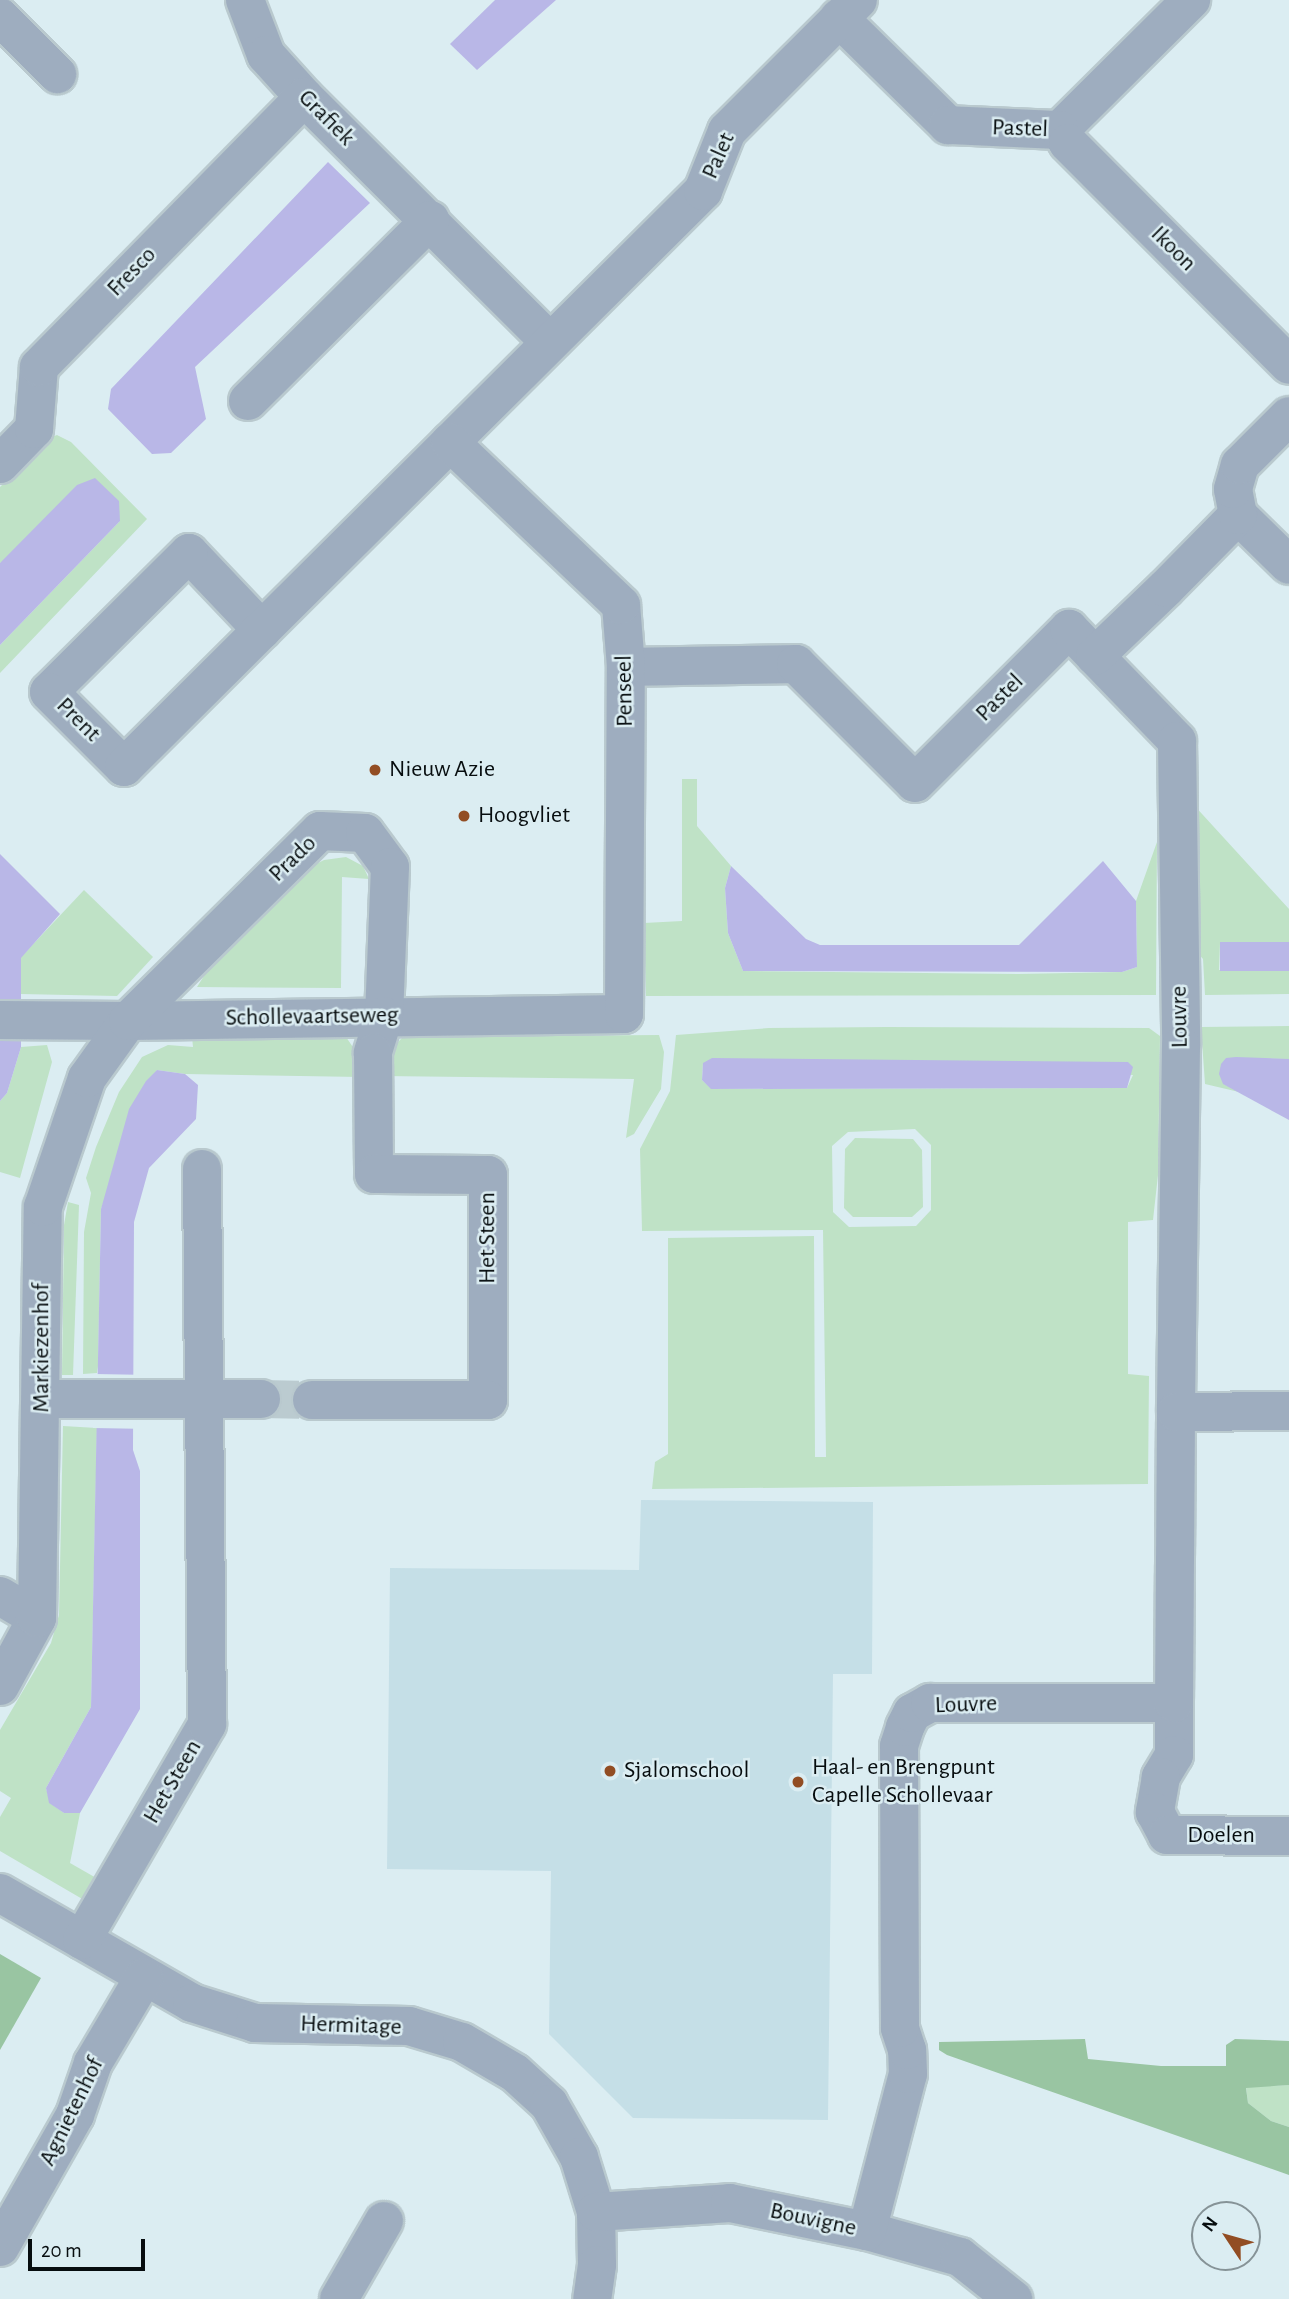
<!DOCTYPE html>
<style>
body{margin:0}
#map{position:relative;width:1289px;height:2299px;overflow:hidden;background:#dbedf2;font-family:"Alegreya Sans",sans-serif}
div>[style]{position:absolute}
.built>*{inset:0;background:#c5dfe7}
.green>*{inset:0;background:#bfe2c6}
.forest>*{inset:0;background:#99c5a2}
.water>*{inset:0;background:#b9b7e7;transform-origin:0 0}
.pier>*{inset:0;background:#dbedf2;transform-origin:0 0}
.street-tunnel>*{height:38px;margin-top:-19px;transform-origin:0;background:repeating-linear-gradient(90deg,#bbcbd0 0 38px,transparent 0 57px)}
.roads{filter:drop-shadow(2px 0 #b9c9ce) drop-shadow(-2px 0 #b9c9ce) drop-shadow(0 2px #b9c9ce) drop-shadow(0 -2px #b9c9ce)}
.street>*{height:38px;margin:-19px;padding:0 19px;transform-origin:19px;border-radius:19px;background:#9eadbf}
.dots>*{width:19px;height:19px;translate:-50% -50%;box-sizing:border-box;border:4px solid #dbedf2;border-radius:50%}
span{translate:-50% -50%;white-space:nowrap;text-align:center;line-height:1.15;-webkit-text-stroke:5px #dbedf2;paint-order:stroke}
.street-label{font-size:24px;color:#070d0f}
.poi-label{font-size:24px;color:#070d0f}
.left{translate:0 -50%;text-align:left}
.north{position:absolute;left:1191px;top:2201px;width:70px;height:70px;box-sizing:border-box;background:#dbedf2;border:2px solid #869397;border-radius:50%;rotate:306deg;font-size:19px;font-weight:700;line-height:28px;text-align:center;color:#070d0f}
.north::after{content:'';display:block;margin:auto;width:24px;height:32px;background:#924d23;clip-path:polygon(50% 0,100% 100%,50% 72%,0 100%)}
.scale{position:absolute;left:28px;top:2239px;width:117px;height:32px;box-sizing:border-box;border:4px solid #070d0f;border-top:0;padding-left:9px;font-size:21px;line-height:24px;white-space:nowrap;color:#070d0f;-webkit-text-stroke:5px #dbedf2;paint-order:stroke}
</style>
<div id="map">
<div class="built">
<i style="clip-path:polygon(641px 1500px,873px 1502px,872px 1674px,833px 1674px,828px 2120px,633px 2118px,549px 2034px,551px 1871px,387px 1869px,390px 1568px,639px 1570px)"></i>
</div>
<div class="green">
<i style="clip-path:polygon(57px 435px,71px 442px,147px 519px,0 673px,0 645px,120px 521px,0 563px,0 487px,49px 438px)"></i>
<i style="clip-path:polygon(682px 779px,697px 779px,697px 826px,731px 866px,725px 888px,728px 933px,743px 971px,1018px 974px,1122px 972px,1137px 967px,1136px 901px,1157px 842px,1156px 995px,646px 996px,644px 923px,682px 921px)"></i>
<i style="clip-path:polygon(1192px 803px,1289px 909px,1289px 942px,1220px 943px,1219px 970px,1289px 971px,1289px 994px,1205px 995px,1203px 959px,1191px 945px)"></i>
<i style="clip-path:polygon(346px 857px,363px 866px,369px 879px,342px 877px,341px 988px,197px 987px,214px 960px,304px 870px,324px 860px)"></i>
<i style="clip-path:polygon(84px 890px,153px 957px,117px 996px,20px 994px,21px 957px)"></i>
<i style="clip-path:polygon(1289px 1026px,1289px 1059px,1226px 1058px,1224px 1084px,1239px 1092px,1205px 1084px,1201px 1027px)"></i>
<i style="clip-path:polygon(evenodd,887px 1027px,1149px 1028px,1160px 1036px,1158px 1175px,1153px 1220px,1128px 1222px,1128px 1374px,1149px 1376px,1148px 1484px,652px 1489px,655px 1462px,668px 1454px,668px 1238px,814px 1236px,815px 1457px,826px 1457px,823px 1230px,642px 1231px,640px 1149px,670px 1091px,676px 1035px,769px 1028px,887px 1027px,703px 1063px,1133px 1075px,1127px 1088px,712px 1089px,702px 1080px,703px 1063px,887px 1027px,915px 1129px,931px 1145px,931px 1210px,916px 1226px,849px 1227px,833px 1212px,832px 1146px,848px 1132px,915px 1129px)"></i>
<i style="clip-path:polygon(659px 1035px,664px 1052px,661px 1089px,634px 1134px,626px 1138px,634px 1079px,382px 1076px,382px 1058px,403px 1037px)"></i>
<i style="clip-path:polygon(192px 1037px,346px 1037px,359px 1056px,361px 1077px,185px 1074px,157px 1070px,101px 1209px,98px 1366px,97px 1373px,83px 1374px,84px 1232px,91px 1193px,86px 1178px,96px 1147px,119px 1092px,142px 1057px,168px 1045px,193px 1047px)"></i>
<i style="clip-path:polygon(47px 1045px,52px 1062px,20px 1178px,0 1172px,0 1101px,7px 1093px,21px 1047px)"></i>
<i style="clip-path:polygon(855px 1138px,913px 1139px,922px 1150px,923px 1207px,912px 1217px,853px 1217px,844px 1208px,845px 1149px)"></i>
<i style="clip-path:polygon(68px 1202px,79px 1205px,73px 1375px,62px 1375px,64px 1225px)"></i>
<i style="clip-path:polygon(63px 1426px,97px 1428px,91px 1707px,46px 1788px,50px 1803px,64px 1813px,80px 1813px,70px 1863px,98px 1879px,84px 1900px,0 1851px,0 1817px,11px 1798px,0 1791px,0 1730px,51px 1643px,59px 1615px)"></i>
<i style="clip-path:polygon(1289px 2085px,1289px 2127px,1271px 2121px,1248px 2103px,1246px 2087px)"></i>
</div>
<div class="forest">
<i style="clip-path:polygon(0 1954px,41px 1978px,0 2050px)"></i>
<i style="clip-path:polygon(1085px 2039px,1088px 2059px,1161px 2066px,1226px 2066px,1226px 2045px,1235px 2039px,1289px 2041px,1289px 2085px,1246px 2088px,1248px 2103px,1271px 2121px,1289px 2127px,1289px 2175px,947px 2055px,939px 2050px,939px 2042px)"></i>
</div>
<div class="water">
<i style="clip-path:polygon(495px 0,556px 0,477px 70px,450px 44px)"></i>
<i style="clip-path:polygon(328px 162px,370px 203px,195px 367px,206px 419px,171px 453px,152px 454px,108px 409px,111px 389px)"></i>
<i style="clip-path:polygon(95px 478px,119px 501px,120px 521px,0 645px,0 563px,77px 485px)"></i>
<i style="clip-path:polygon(0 854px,60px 914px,21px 958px,21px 1047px,7px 1093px,0 1101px)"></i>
<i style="clip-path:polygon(1103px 861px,1136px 901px,1137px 967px,1122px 972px,743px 971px,728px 933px,725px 888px,731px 866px,806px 939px,820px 945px,1019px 945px)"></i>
<i style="left:1289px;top:942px;width:29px;height:69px;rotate:90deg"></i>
<i style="clip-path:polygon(1236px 1057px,1289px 1059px,1289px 1120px,1223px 1084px,1219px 1074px,1221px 1064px,1226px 1058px)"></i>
<i style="clip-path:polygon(712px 1058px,1128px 1062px,1133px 1067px,1127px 1088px,711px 1089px,702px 1080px,703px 1063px)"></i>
<i style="clip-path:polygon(157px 1070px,185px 1074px,198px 1085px,196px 1119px,149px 1168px,134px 1222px,133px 1450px,140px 1471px,140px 1709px,80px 1813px,64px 1813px,49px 1803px,46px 1788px,91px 1707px,101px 1209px,129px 1109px,146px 1081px)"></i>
</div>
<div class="pier">
<i style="left:94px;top:1374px;width:43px;height:54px;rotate:1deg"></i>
</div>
<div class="street-tunnel">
<i style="left:261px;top:1399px;width:51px;rotate:1.1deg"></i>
</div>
<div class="roads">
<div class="street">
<i style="left:245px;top:0;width:59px;rotate:69.1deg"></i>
<i style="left:266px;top:55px;width:57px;rotate:47.9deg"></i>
<i style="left:304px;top:97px;width:346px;rotate:44.9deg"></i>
<i style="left:0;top:17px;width:81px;rotate:45deg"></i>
<i style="left:839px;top:18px;width:153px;rotate:44.5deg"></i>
<i style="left:948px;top:125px;width:112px;rotate:2.6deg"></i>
<i style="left:1060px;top:130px;width:185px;rotate:-44.8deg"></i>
<i style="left:1060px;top:130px;width:15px;rotate:58deg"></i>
<i style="left:1068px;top:143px;width:313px;rotate:45.1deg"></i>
<i style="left:248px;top:401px;width:257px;rotate:-44.8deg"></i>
<i style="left:0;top:464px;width:49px;rotate:-45.8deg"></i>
<i style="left:34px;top:429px;width:62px;rotate:-85.4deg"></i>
<i style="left:39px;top:367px;width:378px;rotate:-45.5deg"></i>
<i style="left:1238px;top:515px;width:71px;rotate:44.4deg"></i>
<i style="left:262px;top:630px;width:106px;rotate:-133.5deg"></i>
<i style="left:189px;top:553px;width:197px;rotate:135.2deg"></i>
<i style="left:49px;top:692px;width:106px;rotate:45deg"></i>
<i style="left:124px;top:767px;width:817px;rotate:-44.85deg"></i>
<i style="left:703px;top:191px;width:65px;rotate:-68.2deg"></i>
<i style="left:727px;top:131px;width:185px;rotate:-45deg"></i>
<i style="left:1095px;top:656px;width:118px;rotate:46deg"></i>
<i style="left:1177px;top:741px;width:305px;rotate:89.2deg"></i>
<i style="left:1181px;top:1046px;width:366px;rotate:90.8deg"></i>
<i style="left:626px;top:667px;width:170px;rotate:-1deg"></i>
<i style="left:796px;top:664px;width:168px;rotate:45deg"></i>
<i style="left:915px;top:783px;width:218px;rotate:-45deg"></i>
<i style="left:1069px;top:629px;width:37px;rotate:46deg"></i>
<i style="left:1095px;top:656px;width:98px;rotate:-43.8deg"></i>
<i style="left:1166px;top:588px;width:103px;rotate:-45.4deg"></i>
<i style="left:1238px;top:515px;width:26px;rotate:-101deg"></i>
<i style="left:1233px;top:489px;width:25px;rotate:-74deg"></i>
<i style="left:1240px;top:465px;width:69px;rotate:-45deg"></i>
<i style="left:0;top:1020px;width:128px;rotate:0.4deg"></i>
<i style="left:128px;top:1021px;width:496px;rotate:-0.8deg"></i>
<i style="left:624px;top:1014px;width:347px;rotate:-89.7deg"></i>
<i style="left:626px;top:667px;width:62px;rotate:-94.6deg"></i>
<i style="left:621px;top:605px;width:236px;rotate:-136.4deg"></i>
<i style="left:41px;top:1399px;width:220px"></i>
<i style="left:0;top:1596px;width:43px;rotate:30.7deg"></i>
<i style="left:0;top:1686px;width:77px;rotate:-61.4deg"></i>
<i style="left:37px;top:1618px;width:411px;rotate:-89.2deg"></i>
<i style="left:43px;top:1207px;width:136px;rotate:-71.2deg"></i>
<i style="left:87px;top:1078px;width:70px;rotate:-54.3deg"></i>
<i style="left:128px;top:1021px;width:270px;rotate:-44.7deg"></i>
<i style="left:320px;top:831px;width:45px;rotate:2.5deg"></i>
<i style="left:365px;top:833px;width:42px;rotate:53.7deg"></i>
<i style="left:390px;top:867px;width:149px;rotate:92.3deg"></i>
<i style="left:384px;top:1016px;width:39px;rotate:107deg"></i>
<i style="left:373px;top:1053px;width:121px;rotate:89.5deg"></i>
<i style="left:374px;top:1174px;width:114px;rotate:0.5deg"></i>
<i style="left:488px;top:1175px;width:225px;rotate:90deg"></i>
<i style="left:488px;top:1400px;width:176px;rotate:180deg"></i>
<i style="left:1174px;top:1703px;width:52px;rotate:90deg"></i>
<i style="left:1174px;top:1755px;width:26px;rotate:121deg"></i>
<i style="left:1161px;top:1777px;width:36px;rotate:100deg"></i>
<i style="left:1155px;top:1812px;width:26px;rotate:62deg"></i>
<i style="left:1167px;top:1835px;width:122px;rotate:0.5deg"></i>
<i style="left:0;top:1893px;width:221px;rotate:29.8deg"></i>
<i style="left:192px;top:2003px;width:66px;rotate:17.6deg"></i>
<i style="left:255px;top:2023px;width:154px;rotate:1.1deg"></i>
<i style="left:409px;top:2026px;width:55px;rotate:16.8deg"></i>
<i style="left:462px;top:2042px;width:61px;rotate:30.3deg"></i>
<i style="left:515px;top:2073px;width:46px;rotate:42.4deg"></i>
<i style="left:549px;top:2104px;width:61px;rotate:60.5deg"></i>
<i style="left:579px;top:2157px;width:58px;rotate:72.8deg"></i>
<i style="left:596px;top:2212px;width:53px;rotate:88.9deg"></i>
<i style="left:597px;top:2265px;width:34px;rotate:98deg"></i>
<i style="left:82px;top:1940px;width:250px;rotate:-59.9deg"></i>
<i style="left:207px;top:1724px;width:555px;rotate:-90.52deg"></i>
<i style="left:596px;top:2212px;width:134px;rotate:-3.8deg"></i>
<i style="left:730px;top:2203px;width:140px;rotate:11.6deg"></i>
<i style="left:867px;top:2231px;width:97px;rotate:15.6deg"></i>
<i style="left:960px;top:2257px;width:68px;rotate:38.4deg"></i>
<i style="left:867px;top:2231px;width:162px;rotate:-75.4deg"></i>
<i style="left:908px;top:2074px;width:24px;rotate:-92deg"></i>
<i style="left:907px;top:2050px;width:23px;rotate:-108deg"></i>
<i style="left:900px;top:2028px;width:282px;rotate:-90.2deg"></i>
<i style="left:899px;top:1746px;width:20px;rotate:-72deg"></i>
<i style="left:905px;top:1727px;width:16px;rotate:-63deg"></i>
<i style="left:912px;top:1713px;width:21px;rotate:-29deg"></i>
<i style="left:930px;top:1703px;width:244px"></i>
<i style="left:1174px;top:1703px;width:291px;rotate:-89.6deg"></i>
<i style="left:1176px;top:1412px;width:113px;rotate:-0.5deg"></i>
<i style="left:0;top:2247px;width:152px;rotate:-60.4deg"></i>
<i style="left:75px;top:2115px;width:55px;rotate:-70.9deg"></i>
<i style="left:93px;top:2063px;width:100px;rotate:-59.3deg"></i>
<i style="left:339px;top:2299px;width:90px;rotate:-60deg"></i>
</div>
</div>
<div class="dots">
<i style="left:375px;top:770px;background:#924d23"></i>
<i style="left:464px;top:816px;background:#924d23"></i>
<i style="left:610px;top:1771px;background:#924d23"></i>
<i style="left:798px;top:1782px;background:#924d23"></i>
</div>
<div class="street-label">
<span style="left:326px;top:118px;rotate:45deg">Grafiek</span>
<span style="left:1020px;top:129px;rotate:2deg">Pastel</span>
<span style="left:719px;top:156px;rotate:-66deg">Palet</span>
<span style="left:1173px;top:249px;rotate:45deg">Ikoon</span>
<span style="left:132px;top:272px;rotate:-46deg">Fresco</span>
<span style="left:625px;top:691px;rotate:-91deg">Penseel</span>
<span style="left:1000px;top:698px;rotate:-45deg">Pastel</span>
<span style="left:78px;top:720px;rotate:45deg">Prent</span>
<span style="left:293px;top:859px;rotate:-44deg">Prado</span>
<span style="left:312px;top:1017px;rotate:-1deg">Schollevaartseweg</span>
<span style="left:1180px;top:1017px;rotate:-91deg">Louvre</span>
<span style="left:488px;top:1238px;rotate:-90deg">Het Steen</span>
<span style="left:42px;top:1348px;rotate:-90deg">Markiezenhof</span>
<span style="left:966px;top:1705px;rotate:-2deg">Louvre</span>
<span style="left:173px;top:1782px;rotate:-60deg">Het Steen</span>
<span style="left:1221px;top:1836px">Doelen</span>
<span style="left:351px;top:2026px;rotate:2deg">Hermitage</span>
<span style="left:72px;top:2112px;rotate:-64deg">Agnietenhof</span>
<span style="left:813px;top:2220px;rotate:12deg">Bouvigne</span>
</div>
<div class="poi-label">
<span class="left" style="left:389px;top:770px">Nieuw Azie</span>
<span class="left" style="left:478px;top:816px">Hoogvliet</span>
<span class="left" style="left:812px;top:1782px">Haal- en Brengpunt<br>Capelle Schollevaar</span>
<span class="left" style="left:624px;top:1771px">Sjalomschool</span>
</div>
<div class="north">N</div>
<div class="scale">20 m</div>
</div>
